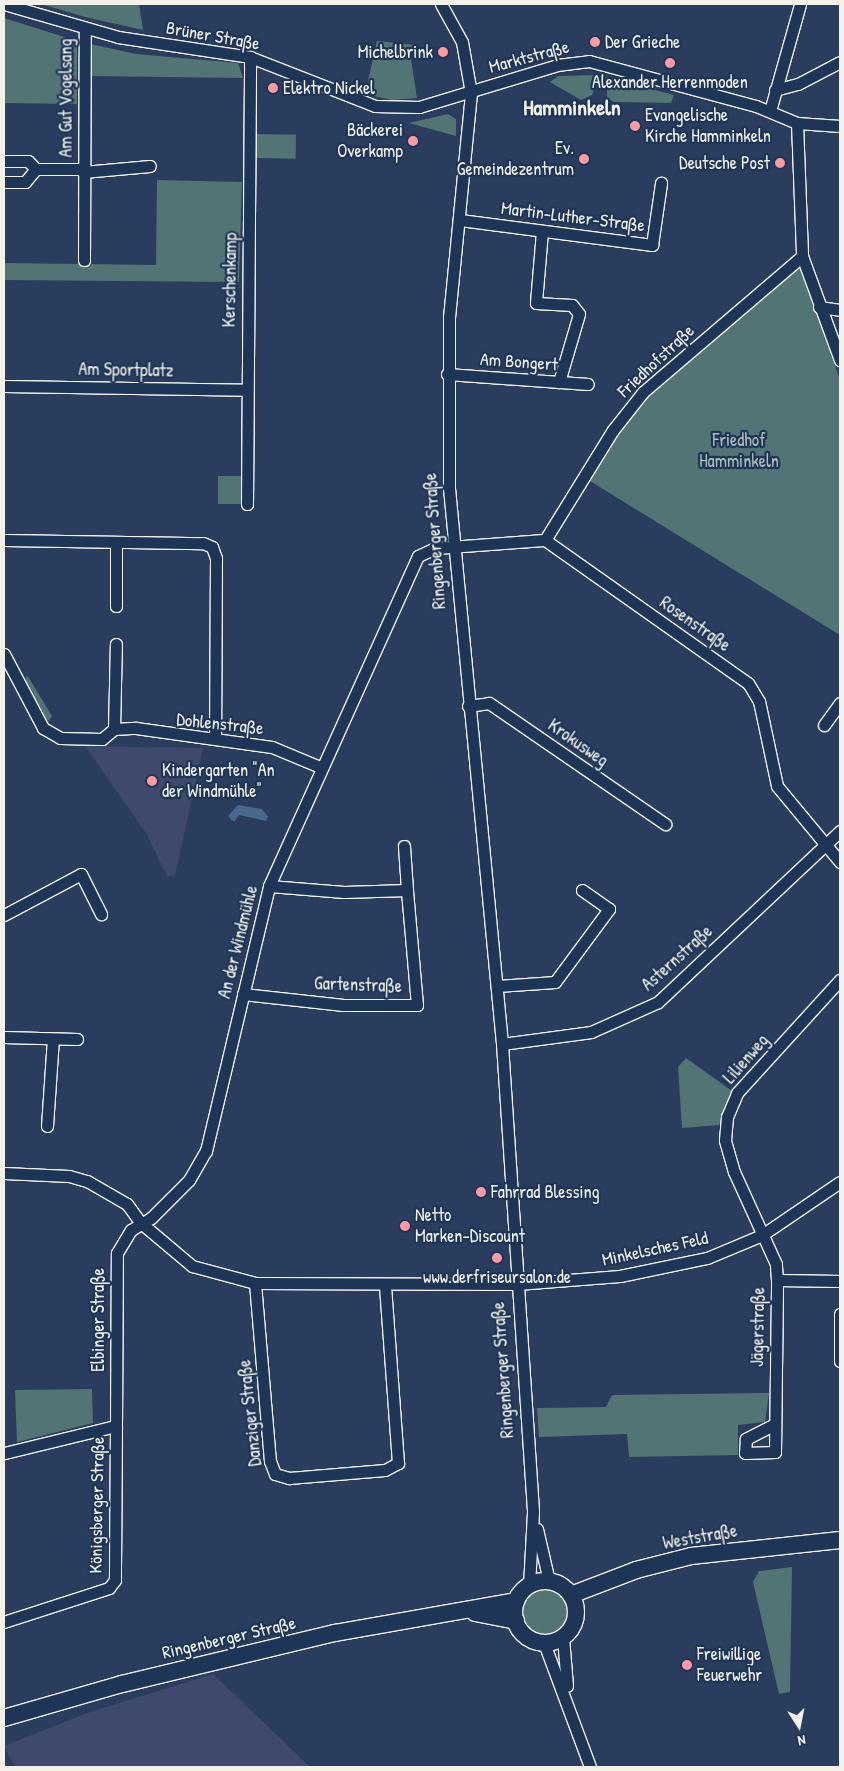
<!DOCTYPE html>
<meta charset="utf-8">
<style>
body{margin:0}
#map{position:relative;width:844px;height:1771px;overflow:hidden;background:#2a3d5f;font-family:"Patrick Hand",sans-serif}
div>[style]{position:absolute}
.built>*{inset:0;background:#3e496b}
.green>*{inset:0;background:#527474;transform-origin:0 0}
.round{border-radius:50%}
.water>*{inset:0;background:#46698c}
.roads{filter:drop-shadow(1px 0 #f4f1e8) drop-shadow(-1px 0 #f4f1e8) drop-shadow(0 1px #f4f1e8) drop-shadow(0 -1px #f4f1e8)}
.street>*{height:11px;margin:-5.5px;padding:0 5.5px;transform-origin:5.5px;border-radius:5.5px;background:#1d3557}
.secondary>*{height:16px;margin:-8px;padding:0 8px;transform-origin:8px;border-radius:8px;background:#1d3557}
.secondary>.ring{margin:-8px;padding:0;box-sizing:content-box;background:none;border:16px solid #1d3557;border-radius:50%}
.dots>*{width:14px;height:14px;translate:-50% -50%;box-sizing:border-box;border:2px solid #1d3557;border-radius:50%}
span{translate:-50% -50%;white-space:nowrap;text-align:center;line-height:1.15;-webkit-text-stroke:4.5px #1d3557;paint-order:stroke}
.street-label{font-size:18px;color:#f4f1e8}
.poi-label{font-size:18px;color:#f4f1e8}
.left{translate:0 -50%;text-align:left}
.right{translate:-100% -50%;text-align:right}
.park-label{font-size:18px;color:#b3bfba}
.district-label{font-size:22px;color:#f4f1e8;font-weight:700}
.frame{position:absolute;inset:0;border:5px solid #f4f1e8;pointer-events:none}
.north{position:absolute;left:774px;top:1701px;width:50px;height:50px;-webkit-text-stroke:4px #1d3557;paint-order:stroke;rotate:169deg;font-size:14px;font-weight:700;line-height:20px;text-align:center;color:#f4f1e8}
.north::after{content:'';display:block;margin:auto;width:18px;height:22px;background:#f4f1e8;clip-path:polygon(50% 0,100% 100%,50% 72%,0 100%)}
</style>
<div id="map">
<div class="built">
<i style="clip-path:polygon(85px 746px,203px 748px,175px 876px,167px 876px,146px 833px)"></i>
<i style="clip-path:polygon(213px 1674px,310px 1767px,15px 1767px,4px 1746px,87px 1713px)"></i>
</div>
<div class="green">
<i style="clip-path:polygon(41px 4px,139px 4px,143px 30px,85px 17px)"></i>
<i style="clip-path:polygon(4px 18px,77px 41px,77px 104px,4px 103px)"></i>
<i style="clip-path:polygon(377px 41px,416px 45px,410px 52px,417px 98px,392px 100px,365px 94px)"></i>
<i style="clip-path:polygon(90px 44px,136px 54px,238px 63px,243px 78px,90px 76px)"></i>
<i style="clip-path:polygon(598px 75px,674px 95px,671px 103px,614px 102px,607px 98px,607px 87px,595px 86px,592px 95px,581px 100px,550px 82px,558px 76px)"></i>
<i style="clip-path:polygon(448px 114px,456px 119px,456px 136px,409px 123px)"></i>
<i style="left:255px;top:134px;width:41px;height:24px;rotate:1deg"></i>
<i style="clip-path:polygon(157px 180px,242px 182px,239px 282px,4px 280px,4px 263px,156px 265px)"></i>
<i style="clip-path:polygon(795px 267px,801px 268px,840px 380px,840px 635px,590px 481px,635px 408px)"></i>
<i style="left:241px;top:476px;width:28px;height:23px;rotate:90deg"></i>
<i style="clip-path:polygon(27px 675px,52px 716px,48px 722px,25px 685px)"></i>
<i style="clip-path:polygon(686px 1058px,732px 1091px,719px 1125px,682px 1128px,678px 1067px)"></i>
<i style="clip-path:polygon(92px 1389px,93px 1423px,17px 1442px,15px 1390px)"></i>
<i style="clip-path:polygon(769px 1393px,765px 1422px,738px 1425px,738px 1455px,629px 1457px,627px 1434px,539px 1437px,537px 1408px,606px 1407px,612px 1395px)"></i>
<i style="clip-path:polygon(792px 1567px,790px 1692px,779px 1694px,753px 1582px,759px 1571px)"></i>
<i class="round" style="left:521px;top:1587px;width:50px;height:50px"></i>
</div>
<div class="water">
<i style="clip-path:polygon(238px 805px,262px 809px,268px 817px,266px 821px,239px 815px,234px 822px,228px 816px)"></i>
</div>
<div class="roads">
<div class="street">
<i style="left:4px;top:4px;width:119px;rotate:16.1deg"></i>
<i style="left:118px;top:37px;width:134px;rotate:8.6deg"></i>
<i style="left:250px;top:57px;width:134px;rotate:21.4deg"></i>
<i style="left:375px;top:106px;width:44px;rotate:1.3deg"></i>
<i style="left:419px;top:107px;width:144px;rotate:-16.9deg"></i>
<i style="left:557px;top:65px;width:32px;rotate:-7deg"></i>
<i style="left:589px;top:61px;width:173px;rotate:15.1deg"></i>
<i style="left:756px;top:106px;width:44px;rotate:22.5deg"></i>
<i style="left:797px;top:123px;width:43px;rotate:4deg"></i>
<i style="left:441px;top:4px;width:43px;rotate:61.1deg"></i>
<i style="left:462px;top:42px;width:52px;rotate:80deg"></i>
<i style="left:471px;top:93px;width:225px;rotate:95.6deg"></i>
<i style="left:449px;top:317px;width:171px;rotate:90deg"></i>
<i style="left:449px;top:488px;width:559px;rotate:84.55deg"></i>
<i style="left:502px;top:1044px;width:469px;rotate:86.2deg"></i>
<i style="left:533px;top:1512px;width:73px;rotate:93.1deg"></i>
<i style="left:775px;top:90px;width:24px;rotate:-15deg"></i>
<i style="left:798px;top:84px;width:47px;rotate:-27.6deg"></i>
<i style="left:770px;top:111px;width:111px;rotate:-74.3deg"></i>
<i style="left:797px;top:123px;width:133px;rotate:87.8deg"></i>
<i style="left:802px;top:256px;width:111px;rotate:69.9deg"></i>
<i style="left:4px;top:161px;width:24px"></i>
<i style="left:28px;top:161px;width:11px;rotate:45deg"></i>
<i style="left:36px;top:169px;width:47px"></i>
<i style="left:83px;top:172px;width:67px;rotate:-5.1deg"></i>
<i style="left:4px;top:182px;width:21px"></i>
<i style="left:25px;top:182px;width:17px;rotate:-50deg"></i>
<i style="left:460px;top:220px;width:194px;rotate:7.4deg"></i>
<i style="left:652px;top:245px;width:63px;rotate:-81.7deg"></i>
<i style="left:542px;top:231px;width:72px;rotate:94.8deg"></i>
<i style="left:536px;top:303px;width:36px;rotate:3deg"></i>
<i style="left:572px;top:305px;width:11px;rotate:52deg"></i>
<i style="left:579px;top:314px;width:71px;rotate:106.4deg"></i>
<i style="left:84px;top:260px;width:232px;rotate:-89.8deg"></i>
<i style="left:819px;top:307px;width:21px;rotate:8deg"></i>
<i style="left:447px;top:374px;width:141px;rotate:4.1deg"></i>
<i style="left:4px;top:386px;width:243px;rotate:0.9deg"></i>
<i style="left:247px;top:504px;width:447px;rotate:-89.6deg"></i>
<i style="left:4px;top:540px;width:199px;rotate:0.9deg"></i>
<i style="left:203px;top:543px;width:10px;rotate:24deg"></i>
<i style="left:212px;top:547px;width:12px;rotate:70deg"></i>
<i style="left:216px;top:558px;width:180px;rotate:90.3deg"></i>
<i style="left:545px;top:540px;width:129px;rotate:-58.3deg"></i>
<i style="left:613px;top:430px;width:48px;rotate:-51.7deg"></i>
<i style="left:643px;top:392px;width:209px;rotate:-40.5deg"></i>
<i style="left:116px;top:606px;width:64px;rotate:-90deg"></i>
<i style="left:4px;top:654px;width:84px;rotate:62.2deg"></i>
<i style="left:43px;top:728px;width:20px;rotate:30deg"></i>
<i style="left:60px;top:738px;width:42px;rotate:1.4deg"></i>
<i style="left:102px;top:739px;width:16px;rotate:-40deg"></i>
<i style="left:114px;top:729px;width:22px;rotate:-3deg"></i>
<i style="left:136px;top:728px;width:137px;rotate:8deg"></i>
<i style="left:272px;top:747px;width:52px;rotate:22.6deg"></i>
<i style="left:468px;top:706px;width:21px;rotate:-8deg"></i>
<i style="left:489px;top:703px;width:214px;rotate:34.5deg"></i>
<i style="left:824px;top:725px;width:27px;rotate:-54deg"></i>
<i style="left:114px;top:729px;width:85px;rotate:-88.7deg"></i>
<i style="left:404px;top:846px;width:44px;rotate:86.1deg"></i>
<i style="left:4px;top:915px;width:87px;rotate:-28deg"></i>
<i style="left:81px;top:874px;width:45px;rotate:63.4deg"></i>
<i style="left:497px;top:986px;width:58px;rotate:-3.9deg"></i>
<i style="left:555px;top:982px;width:91px;rotate:-53.5deg"></i>
<i style="left:609px;top:909px;width:33px;rotate:-145deg"></i>
<i style="left:243px;top:994px;width:101px;rotate:6.3deg"></i>
<i style="left:343px;top:1005px;width:74px"></i>
<i style="left:417px;top:1005px;width:115px;rotate:-95deg"></i>
<i style="left:407px;top:890px;width:63px;rotate:178.2deg"></i>
<i style="left:344px;top:892px;width:75px;rotate:-175.4deg"></i>
<i style="left:4px;top:1037px;width:73px;rotate:1.6deg"></i>
<i style="left:502px;top:1044px;width:90px;rotate:-7.7deg"></i>
<i style="left:591px;top:1032px;width:73px;rotate:-24.1deg"></i>
<i style="left:658px;top:1002px;width:250px;rotate:-43.2deg"></i>
<i style="left:47px;top:1126px;width:87px;rotate:-86.1deg"></i>
<i style="left:4px;top:1173px;width:65px;rotate:2.6deg"></i>
<i style="left:69px;top:1176px;width:19px;rotate:16deg"></i>
<i style="left:87px;top:1181px;width:46px;rotate:29.9deg"></i>
<i style="left:127px;top:1204px;width:24px;rotate:54deg"></i>
<i style="left:141px;top:1223px;width:67px;rotate:40.1deg"></i>
<i style="left:192px;top:1266px;width:65px;rotate:15.1deg"></i>
<i style="left:255px;top:1283px;width:262px;rotate:0.2deg"></i>
<i style="left:517px;top:1284px;width:103px;rotate:-4.4deg"></i>
<i style="left:620px;top:1276px;width:89px;rotate:-11.7deg"></i>
<i style="left:707px;top:1258px;width:60px;rotate:-22.7deg"></i>
<i style="left:762px;top:1235px;width:94px;rotate:-34.2deg"></i>
<i style="left:777px;top:1280px;width:63px;rotate:0.9deg"></i>
<i style="left:255px;top:1283px;width:179px;rotate:85.2deg"></i>
<i style="left:270px;top:1461px;width:14px;rotate:69deg"></i>
<i style="left:275px;top:1474px;width:15px;rotate:16deg"></i>
<i style="left:289px;top:1478px;width:96px;rotate:-4.8deg"></i>
<i style="left:385px;top:1470px;width:15px;rotate:-28deg"></i>
<i style="left:398px;top:1463px;width:179px;rotate:-94.2deg"></i>
<i style="left:840px;top:1361px;width:47px;rotate:-90deg"></i>
<i style="left:775px;top:1424px;width:33px;rotate:153deg"></i>
<i style="left:746px;top:1439px;width:14px;rotate:94deg"></i>
<i style="left:745px;top:1453px;width:30px;rotate:-2deg"></i>
<i style="left:775px;top:1452px;width:172px;rotate:-89.3deg"></i>
<i style="left:777px;top:1280px;width:16px;rotate:-94deg"></i>
<i style="left:776px;top:1264px;width:101px;rotate:-114.5deg"></i>
<i style="left:734px;top:1172px;width:33px;rotate:-106deg"></i>
<i style="left:725px;top:1140px;width:23px;rotate:-85deg"></i>
<i style="left:727px;top:1117px;width:26px;rotate:-67deg"></i>
<i style="left:737px;top:1093px;width:153px;rotate:-47.7deg"></i>
<i style="left:116px;top:1426px;width:173px;rotate:-89.7deg"></i>
<i style="left:117px;top:1253px;width:27px;rotate:-59deg"></i>
<i style="left:131px;top:1230px;width:23px;rotate:-31deg"></i>
<i style="left:151px;top:1218px;width:54px;rotate:-45deg"></i>
<i style="left:189px;top:1180px;width:34px;rotate:-60deg"></i>
<i style="left:206px;top:1151px;width:272px;rotate:-76.6deg"></i>
<i style="left:269px;top:886px;width:362px;rotate:-65.7deg"></i>
<i style="left:418px;top:556px;width:19px;rotate:-25deg"></i>
<i style="left:435px;top:548px;width:110px;rotate:-4.2deg"></i>
<i style="left:545px;top:540px;width:248px;rotate:35.2deg"></i>
<i style="left:748px;top:683px;width:21px;rotate:59deg"></i>
<i style="left:759px;top:701px;width:87px;rotate:78deg"></i>
<i style="left:777px;top:786px;width:99px;rotate:50.3deg"></i>
<i style="left:4px;top:1453px;width:115px;rotate:-13.6deg"></i>
<i style="left:116px;top:1426px;width:154px;rotate:90.4deg"></i>
<i style="left:115px;top:1580px;width:10px;rotate:127deg"></i>
<i style="left:109px;top:1588px;width:110px;rotate:162.1deg"></i>
<i style="left:537px;top:1529px;width:53px;rotate:77deg"></i>
<i style="left:563px;top:1637px;width:49px;rotate:85.3deg"></i>
<i style="left:544px;top:1643px;width:132px;rotate:69.6deg"></i>
</div>
<div class="secondary">
<i class="ring" style="left:514px;top:1581px;width:46px;height:46px"></i>
<i style="left:571px;top:1595px;width:70px;rotate:-21deg"></i>
<i style="left:636px;top:1570px;width:57px;rotate:-14.3deg"></i>
<i style="left:691px;top:1556px;width:150px;rotate:-6.1deg"></i>
<i style="left:475px;top:1613px;width:42px;rotate:11deg"></i>
<i style="left:4px;top:1718px;width:123px;rotate:-16.1deg"></i>
<i style="left:122px;top:1684px;width:219px;rotate:-13.5deg"></i>
<i style="left:335px;top:1633px;width:184px;rotate:-10deg"></i>
</div>
</div>
<div class="dots">
<i style="left:595px;top:42px;background:#ff9aa2"></i>
<i style="left:443px;top:52px;background:#ff9aa2"></i>
<i style="left:670px;top:63px;background:#ff9aa2"></i>
<i style="left:273px;top:88px;background:#ff9aa2"></i>
<i style="left:635px;top:126px;background:#ff9aa2"></i>
<i style="left:413px;top:141px;background:#ff9aa2"></i>
<i style="left:584px;top:159px;background:#ff9aa2"></i>
<i style="left:780px;top:163px;background:#ff9aa2"></i>
<i style="left:152px;top:781px;background:#ff9aa2"></i>
<i style="left:481px;top:1192px;background:#ff9aa2"></i>
<i style="left:405px;top:1226px;background:#ff9aa2"></i>
<i style="left:497px;top:1258px;background:#ff9aa2"></i>
<i style="left:687px;top:1665px;background:#ff9aa2"></i>
</div>
<div class="street-label">
<span style="left:213px;top:36px;rotate:10deg">Brüner Straße</span>
<span style="left:529px;top:57px;rotate:-15deg">Marktstraße</span>
<span style="left:66px;top:98px;rotate:-90deg">Am Gut Vogelsang</span>
<span style="left:573px;top:217px;rotate:7deg">Martin-Luther-Straße</span>
<span style="left:230px;top:280px;rotate:-89deg">Kerschenkamp</span>
<span style="left:656px;top:361px;rotate:-43deg">Friedhofstraße</span>
<span style="left:519px;top:362px;rotate:4deg">Am Bongert</span>
<span style="left:126px;top:370px;rotate:1deg">Am Sportplatz</span>
<span style="left:435px;top:541px;rotate:-94deg">Ringenberger Straße</span>
<span style="left:695px;top:624px;rotate:35deg">Rosenstraße</span>
<span style="left:220px;top:724px;rotate:6deg">Dohlenstraße</span>
<span style="left:578px;top:743px;rotate:35deg">Krokusweg</span>
<span style="left:238px;top:942px;rotate:-76deg">An der Windmühle</span>
<span style="left:677px;top:958px;rotate:-42deg">Asternstraße</span>
<span style="left:358px;top:985px;rotate:2deg">Gartenstraße</span>
<span style="left:746px;top:1059px;rotate:-49deg">Lilienweg</span>
<span style="left:655px;top:1249px;rotate:-12deg">Minkelsches Feld</span>
<span style="left:98px;top:1320px;rotate:-90deg">Elbinger Straße</span>
<span style="left:758px;top:1327px;rotate:-89deg">Jägerstraße</span>
<span style="left:503px;top:1370px;rotate:-94deg">Ringenberger Straße</span>
<span style="left:250px;top:1413px;rotate:-96deg">Danziger Straße</span>
<span style="left:97px;top:1505px;rotate:-89deg">Königsberger Straße</span>
<span style="left:700px;top:1537px;rotate:-10deg">Weststraße</span>
<span style="left:229px;top:1638px;rotate:-13deg">Ringenberger Straße</span>
</div>
<div class="poi-label">
<span class="left" style="left:605px;top:42px">Der Grieche</span>
<span class="right" style="left:433px;top:52px">Michelbrink</span>
<span style="left:670px;top:82px">Alexander Herrenmoden</span>
<span class="left" style="left:283px;top:88px">Elektro Nickel</span>
<span class="left" style="left:645px;top:126px">Evangelische<br>Kirche Hamminkeln</span>
<span class="right" style="left:403px;top:141px">Bäckerei<br>Overkamp</span>
<span class="right" style="left:574px;top:159px">Ev.<br>Gemeindezentrum</span>
<span class="right" style="left:770px;top:163px">Deutsche Post</span>
<span class="left" style="left:162px;top:781px">Kindergarten "An<br>der Windmühle"</span>
<span class="left" style="left:491px;top:1192px">Fahrrad Blessing</span>
<span class="left" style="left:415px;top:1226px">Netto<br>Marken-Discount</span>
<span style="left:497px;top:1277px">www.derfriseursalon.de</span>
<span class="left" style="left:697px;top:1665px">Freiwillige<br>Feuerwehr</span>
</div>
<div class="park-label">
<span style="left:739px;top:451px">Friedhof<br>Hamminkeln</span>
</div>
<div class="district-label">
<span style="left:572px;top:108px">Hamminkeln</span>
</div>
<div class="frame"></div>
<div class="north">N</div>
</div>
